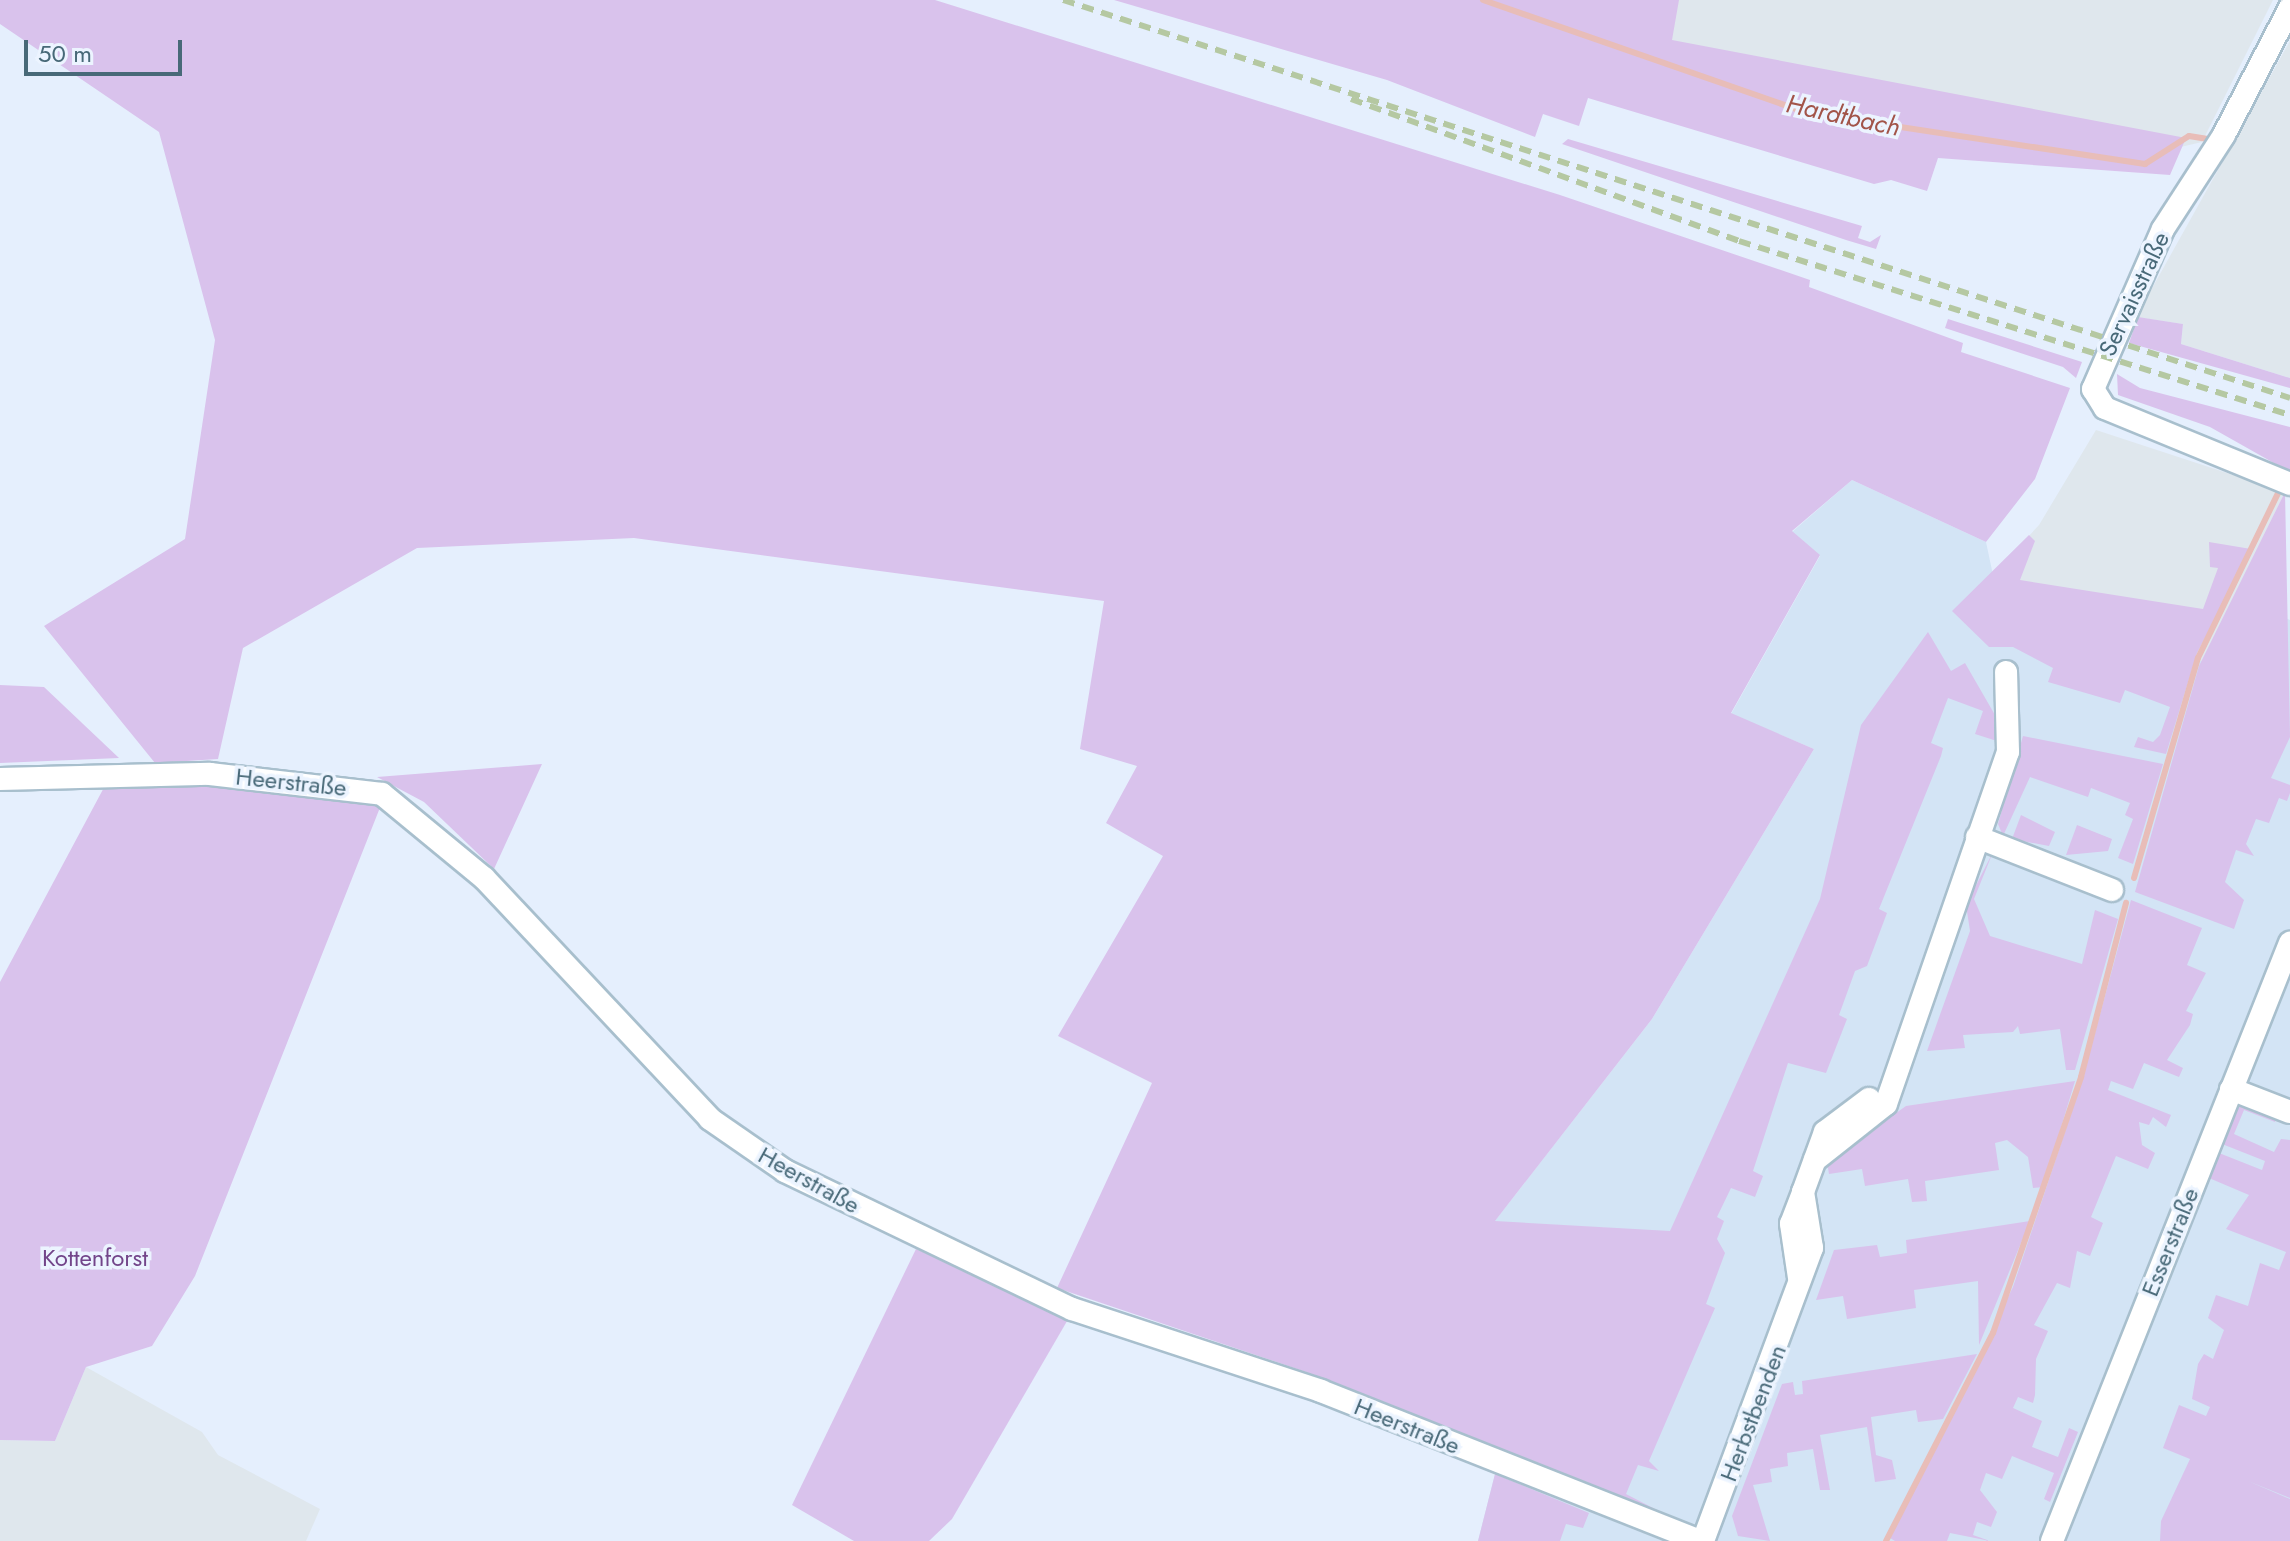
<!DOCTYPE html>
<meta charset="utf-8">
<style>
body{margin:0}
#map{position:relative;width:2290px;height:1541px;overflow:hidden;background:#e5effd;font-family:Jost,sans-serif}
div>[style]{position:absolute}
.residential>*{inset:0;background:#d3e4f5}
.industrial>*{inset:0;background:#dfe7ed}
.green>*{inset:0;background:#d9c2ec}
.stream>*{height:6px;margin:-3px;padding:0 3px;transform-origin:3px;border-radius:3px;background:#e8bdb8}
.roads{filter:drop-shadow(2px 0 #a8bfcd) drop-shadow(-2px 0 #a8bfcd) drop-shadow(0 2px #a8bfcd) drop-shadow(0 -2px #a8bfcd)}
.minor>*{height:22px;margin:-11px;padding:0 11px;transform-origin:11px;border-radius:11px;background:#fff}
.rail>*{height:6px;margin-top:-3px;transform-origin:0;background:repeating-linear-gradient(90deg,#b5c8a2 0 12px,transparent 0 20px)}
span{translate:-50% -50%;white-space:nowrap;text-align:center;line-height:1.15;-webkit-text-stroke:7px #ecf4ff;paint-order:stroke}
.street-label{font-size:24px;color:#486978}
.park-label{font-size:24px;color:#72458a}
.water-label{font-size:26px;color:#a25449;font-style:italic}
.scale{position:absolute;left:24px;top:40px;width:158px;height:36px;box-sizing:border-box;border:4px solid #486978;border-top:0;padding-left:10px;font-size:24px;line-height:28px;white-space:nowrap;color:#486978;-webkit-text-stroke:6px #ecf4ff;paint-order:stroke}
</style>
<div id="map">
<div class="residential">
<i style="clip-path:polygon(1852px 480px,1986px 542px,1993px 575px,2204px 661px,2236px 597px,2290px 620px,2290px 1541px,1478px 1541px,1495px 1474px,1484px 1447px,1609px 1228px,1494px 1222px,1652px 1019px,1814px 749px,1731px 714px,1820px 556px,1792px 532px)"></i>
</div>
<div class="industrial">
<i style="clip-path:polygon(1612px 0,2273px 0,2202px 142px,2129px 159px,1714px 99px)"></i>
<i style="clip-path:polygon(2290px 41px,2290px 378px,2181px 344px,2183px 324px,2136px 317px)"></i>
<i style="clip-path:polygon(2096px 430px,2285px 492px,2203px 662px,1993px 575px,2039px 525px)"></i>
<i style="clip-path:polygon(86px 1367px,202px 1432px,218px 1455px,320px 1509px,306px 1541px,0 1541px,0 1440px,55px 1441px)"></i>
</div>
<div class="green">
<i style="clip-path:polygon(0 0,935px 0,1560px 195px,1810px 280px,1809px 287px,1963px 343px,1961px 352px,2070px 388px,2035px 479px,1986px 542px,1852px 480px,1792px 531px,1820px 555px,1731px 713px,1814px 749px,1652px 1019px,1495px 1221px,1670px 1231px,1820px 899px,1861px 725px,1928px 632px,1951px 671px,1965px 663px,1995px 715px,2000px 742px,1975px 734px,1983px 711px,1948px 698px,1931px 743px,1943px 748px,1941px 756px,1879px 909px,1887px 913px,1867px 966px,1855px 971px,1839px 1015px,1847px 1019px,1826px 1073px,1788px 1063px,1753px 1171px,1763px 1176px,1755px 1197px,1731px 1188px,1717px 1217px,1724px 1221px,1717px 1239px,1725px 1253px,1706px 1304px,1715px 1308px,1649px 1461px,1659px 1471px,1638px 1465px,1626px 1494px,1678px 1521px,1306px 1372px,1057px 1288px,1152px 1083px,1058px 1036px,1163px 856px,1106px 823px,1137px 766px,1080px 749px,1104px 601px,634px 538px,417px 548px,243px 648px,218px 759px,155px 763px,44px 626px,185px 539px,215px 340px,159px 132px,0 24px)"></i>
<i style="clip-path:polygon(1114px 0,1679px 0,1672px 40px,2186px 138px,2170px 175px,1938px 158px,1927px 191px,1891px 180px,1874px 184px,1588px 98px,1579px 126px,1543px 114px,1535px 137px,1387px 80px)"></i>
<i style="clip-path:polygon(1568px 139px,1862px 226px,1858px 238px,1870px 242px,1881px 235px,1876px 249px,1846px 240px,1562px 144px)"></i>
<i style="clip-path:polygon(2138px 317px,2183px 324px,2181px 344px,2290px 378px,2290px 388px,2129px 343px)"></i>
<i style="clip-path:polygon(1948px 319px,2082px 362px,2076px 378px,2063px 367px,1945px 328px)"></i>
<i style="clip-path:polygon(2117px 374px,2140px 388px,2290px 427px,2290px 472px,2210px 427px,2118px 395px)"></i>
<i style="clip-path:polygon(2285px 492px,2290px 737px,2271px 778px,2290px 785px,2290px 793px,2287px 801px,2279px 798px,2269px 823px,2256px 819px,2246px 844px,2254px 856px,2236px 850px,2225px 882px,2244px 900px,2234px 929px,2135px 892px,2199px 666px)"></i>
<i style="clip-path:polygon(2029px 535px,2035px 541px,2020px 580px,2203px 609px,2218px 568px,2210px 567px,2209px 542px,2251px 549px,2197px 653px,2166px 754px,2134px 747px,2138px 737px,2153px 742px,2160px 735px,2170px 707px,2125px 690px,2120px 703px,2048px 682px,2053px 668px,2013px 647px,1989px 647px,1952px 611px)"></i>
<i style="clip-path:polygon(0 685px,44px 687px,119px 758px,0 763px)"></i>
<i style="clip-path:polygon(2023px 736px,2163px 764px,2133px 864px,2118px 858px,2133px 819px,2125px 815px,2130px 803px,2091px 788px,2088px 797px,2030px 777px,2003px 836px,1998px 824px)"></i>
<i style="clip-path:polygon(542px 764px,494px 869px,424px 802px,377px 777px)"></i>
<i style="clip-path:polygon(108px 780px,218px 780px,381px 805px,195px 1276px,152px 1346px,86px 1367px,55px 1441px,0 1440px,0 982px)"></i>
<i style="clip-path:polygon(2021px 815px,2055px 832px,2049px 846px,2012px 839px)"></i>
<i style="clip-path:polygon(2077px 825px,2112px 839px,2108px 851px,2066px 855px)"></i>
<i style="clip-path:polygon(1993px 852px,1974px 899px,1990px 936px,2082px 964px,2095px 910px,2118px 919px,2075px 1070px,2066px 1070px,2060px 1029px,2020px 1034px,2018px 1026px,2013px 1032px,1963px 1035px,1965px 1048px,1927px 1051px,1970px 931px,1966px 905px)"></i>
<i style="clip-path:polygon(2131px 900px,2202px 928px,2187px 965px,2206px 973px,2186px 1011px,2193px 1014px,2190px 1025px,2167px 1060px,2183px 1068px,2179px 1077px,2144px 1063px,2133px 1089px,2111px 1081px,2108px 1090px,2171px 1115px,2166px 1127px,2153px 1117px,2149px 1125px,2139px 1122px,2142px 1145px,2155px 1153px,2148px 1169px,2116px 1156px,2091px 1217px,2103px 1223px,2090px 1256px,2077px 1251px,2070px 1288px,2057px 1283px,2034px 1325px,2048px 1331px,2036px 1359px,2035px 1395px,2033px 1403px,2018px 1397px,2013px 1408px,2042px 1421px,2032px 1447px,2058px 1457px,2069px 1428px,2078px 1432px,2050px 1502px,2044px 1499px,2054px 1473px,2012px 1456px,2002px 1479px,1986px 1473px,1980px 1490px,1997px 1512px,1991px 1527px,1977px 1522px,1973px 1535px,1990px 1541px,1950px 1533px,1947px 1541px,1895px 1541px,1890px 1538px,2013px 1287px,2082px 1081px)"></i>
<i style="clip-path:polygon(2075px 1081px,2043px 1187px,2033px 1188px,2028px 1157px,2007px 1140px,1995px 1143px,1999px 1170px,1925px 1181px,1927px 1201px,1912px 1202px,1908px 1179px,1865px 1186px,1862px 1169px,1829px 1174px,1827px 1162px,1906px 1106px)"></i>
<i style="clip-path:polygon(2248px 1104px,2277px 1115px,2275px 1122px,2244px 1110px,2234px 1134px,2274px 1152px,2281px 1139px,2290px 1140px,2290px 1498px,2248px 1481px,2290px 1499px,2290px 1541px,2160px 1541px,2161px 1521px,2190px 1459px,2163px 1448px,2179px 1405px,2206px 1416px,2210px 1407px,2192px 1399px,2198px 1364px,2204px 1354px,2213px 1359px,2224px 1330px,2208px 1318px,2216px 1295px,2248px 1306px,2260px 1263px,2279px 1270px,2286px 1252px,2226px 1229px,2249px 1195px,2209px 1178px,2219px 1153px,2262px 1170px,2265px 1161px,2222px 1144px,2237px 1107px)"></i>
<i style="clip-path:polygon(2030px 1221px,1979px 1345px,1978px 1281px,1914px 1290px,1916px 1308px,1847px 1319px,1843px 1296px,1816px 1300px,1834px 1250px,1877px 1245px,1880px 1257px,1907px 1253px,1906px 1240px)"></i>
<i style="clip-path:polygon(916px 1249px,1070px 1316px,952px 1519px,929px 1541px,854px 1541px,792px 1505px)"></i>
<i style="clip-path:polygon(1977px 1354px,1943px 1419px,1918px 1422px,1916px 1410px,1871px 1417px,1876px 1455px,1892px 1460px,1896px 1479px,1875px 1482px,1867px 1427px,1820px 1435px,1830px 1490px,1820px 1490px,1813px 1449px,1787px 1453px,1788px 1466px,1770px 1469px,1772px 1482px,1753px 1485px,1770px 1541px,1738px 1536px,1732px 1516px,1782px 1384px,1793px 1382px,1795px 1395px,1803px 1394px,1802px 1381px)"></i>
<i style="clip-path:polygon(1495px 1474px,1589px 1513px,1583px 1528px,1566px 1524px,1560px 1541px,1478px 1541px)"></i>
</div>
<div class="stream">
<i style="left:1483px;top:0;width:344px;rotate:19.2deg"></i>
<i style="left:1808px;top:113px;width:341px;rotate:8.6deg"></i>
<i style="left:2145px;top:164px;width:52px;rotate:-32.5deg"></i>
<i style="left:2189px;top:136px;width:19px;rotate:9deg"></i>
<i style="left:2134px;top:878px;width:229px;rotate:-73.8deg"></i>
<i style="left:2198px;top:658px;width:183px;rotate:-64.1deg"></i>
<i style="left:1886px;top:1541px;width:234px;rotate:-62.8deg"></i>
<i style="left:1993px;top:1333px;width:271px;rotate:-71deg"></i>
<i style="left:2081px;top:1077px;width:180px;rotate:-75.5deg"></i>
</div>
<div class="roads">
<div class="minor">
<i style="left:2290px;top:8px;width:143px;rotate:117.5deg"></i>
<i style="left:2224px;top:135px;width:112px;rotate:123deg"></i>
<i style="left:2163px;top:229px;width:175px;rotate:113.6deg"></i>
<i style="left:2093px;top:389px;width:22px;rotate:58deg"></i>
<i style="left:2105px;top:408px;width:200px;rotate:22.3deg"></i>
<i style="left:0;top:779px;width:210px;rotate:-1.4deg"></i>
<i style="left:210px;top:774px;width:173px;rotate:6.6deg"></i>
<i style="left:382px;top:794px;width:132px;rotate:39.5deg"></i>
<i style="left:484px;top:878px;width:330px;rotate:46.8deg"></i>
<i style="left:710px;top:1119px;width:91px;rotate:34.7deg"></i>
<i style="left:785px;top:1171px;width:318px;rotate:25.7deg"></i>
<i style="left:1072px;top:1309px;width:262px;rotate:18.2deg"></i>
<i style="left:1321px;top:1391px;width:408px;rotate:21.6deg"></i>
<i style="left:1977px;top:837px;width:145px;rotate:21.4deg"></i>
<i style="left:2231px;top:1089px;width:63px;rotate:21.3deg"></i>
<i style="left:1815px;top:1160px;width:90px;rotate:-38.3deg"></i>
<i style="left:1886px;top:1104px;width:373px;rotate:-70.9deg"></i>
<i style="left:2008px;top:752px;width:80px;rotate:-91.4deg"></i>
<i style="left:1799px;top:1278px;width:55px;rotate:-98.4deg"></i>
<i style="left:1791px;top:1224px;width:34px;rotate:-69deg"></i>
<i style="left:1703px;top:1541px;width:313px;rotate:-69.6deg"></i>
<i style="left:1812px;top:1248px;width:57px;rotate:-99.1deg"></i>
<i style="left:1803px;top:1192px;width:64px;rotate:-69.9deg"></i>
<i style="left:1825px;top:1132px;width:55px;rotate:-36.9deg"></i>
<i style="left:2052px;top:1541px;width:644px;rotate:-68.3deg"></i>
</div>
</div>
<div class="rail">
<i style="left:1063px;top:0;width:1290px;rotate:17.97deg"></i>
<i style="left:1351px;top:99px;width:413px;rotate:20.1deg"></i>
<i style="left:1739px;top:241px;width:578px;rotate:17.53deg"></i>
</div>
<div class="street-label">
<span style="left:2134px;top:294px;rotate:-65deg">Servaisstraße</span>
<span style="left:291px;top:782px;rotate:6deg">Heerstraße</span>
<span style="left:809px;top:1180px;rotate:29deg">Heerstraße</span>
<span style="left:2170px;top:1242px;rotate:-68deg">Esserstraße</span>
<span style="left:1753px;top:1413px;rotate:-69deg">Herbstbenden</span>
<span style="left:1407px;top:1426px;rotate:22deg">Heerstraße</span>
</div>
<div class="park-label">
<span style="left:95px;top:1258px">Kottenforst</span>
</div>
<div class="water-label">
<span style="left:1843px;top:116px;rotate:12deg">Hardtbach</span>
</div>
<div class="scale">50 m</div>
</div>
